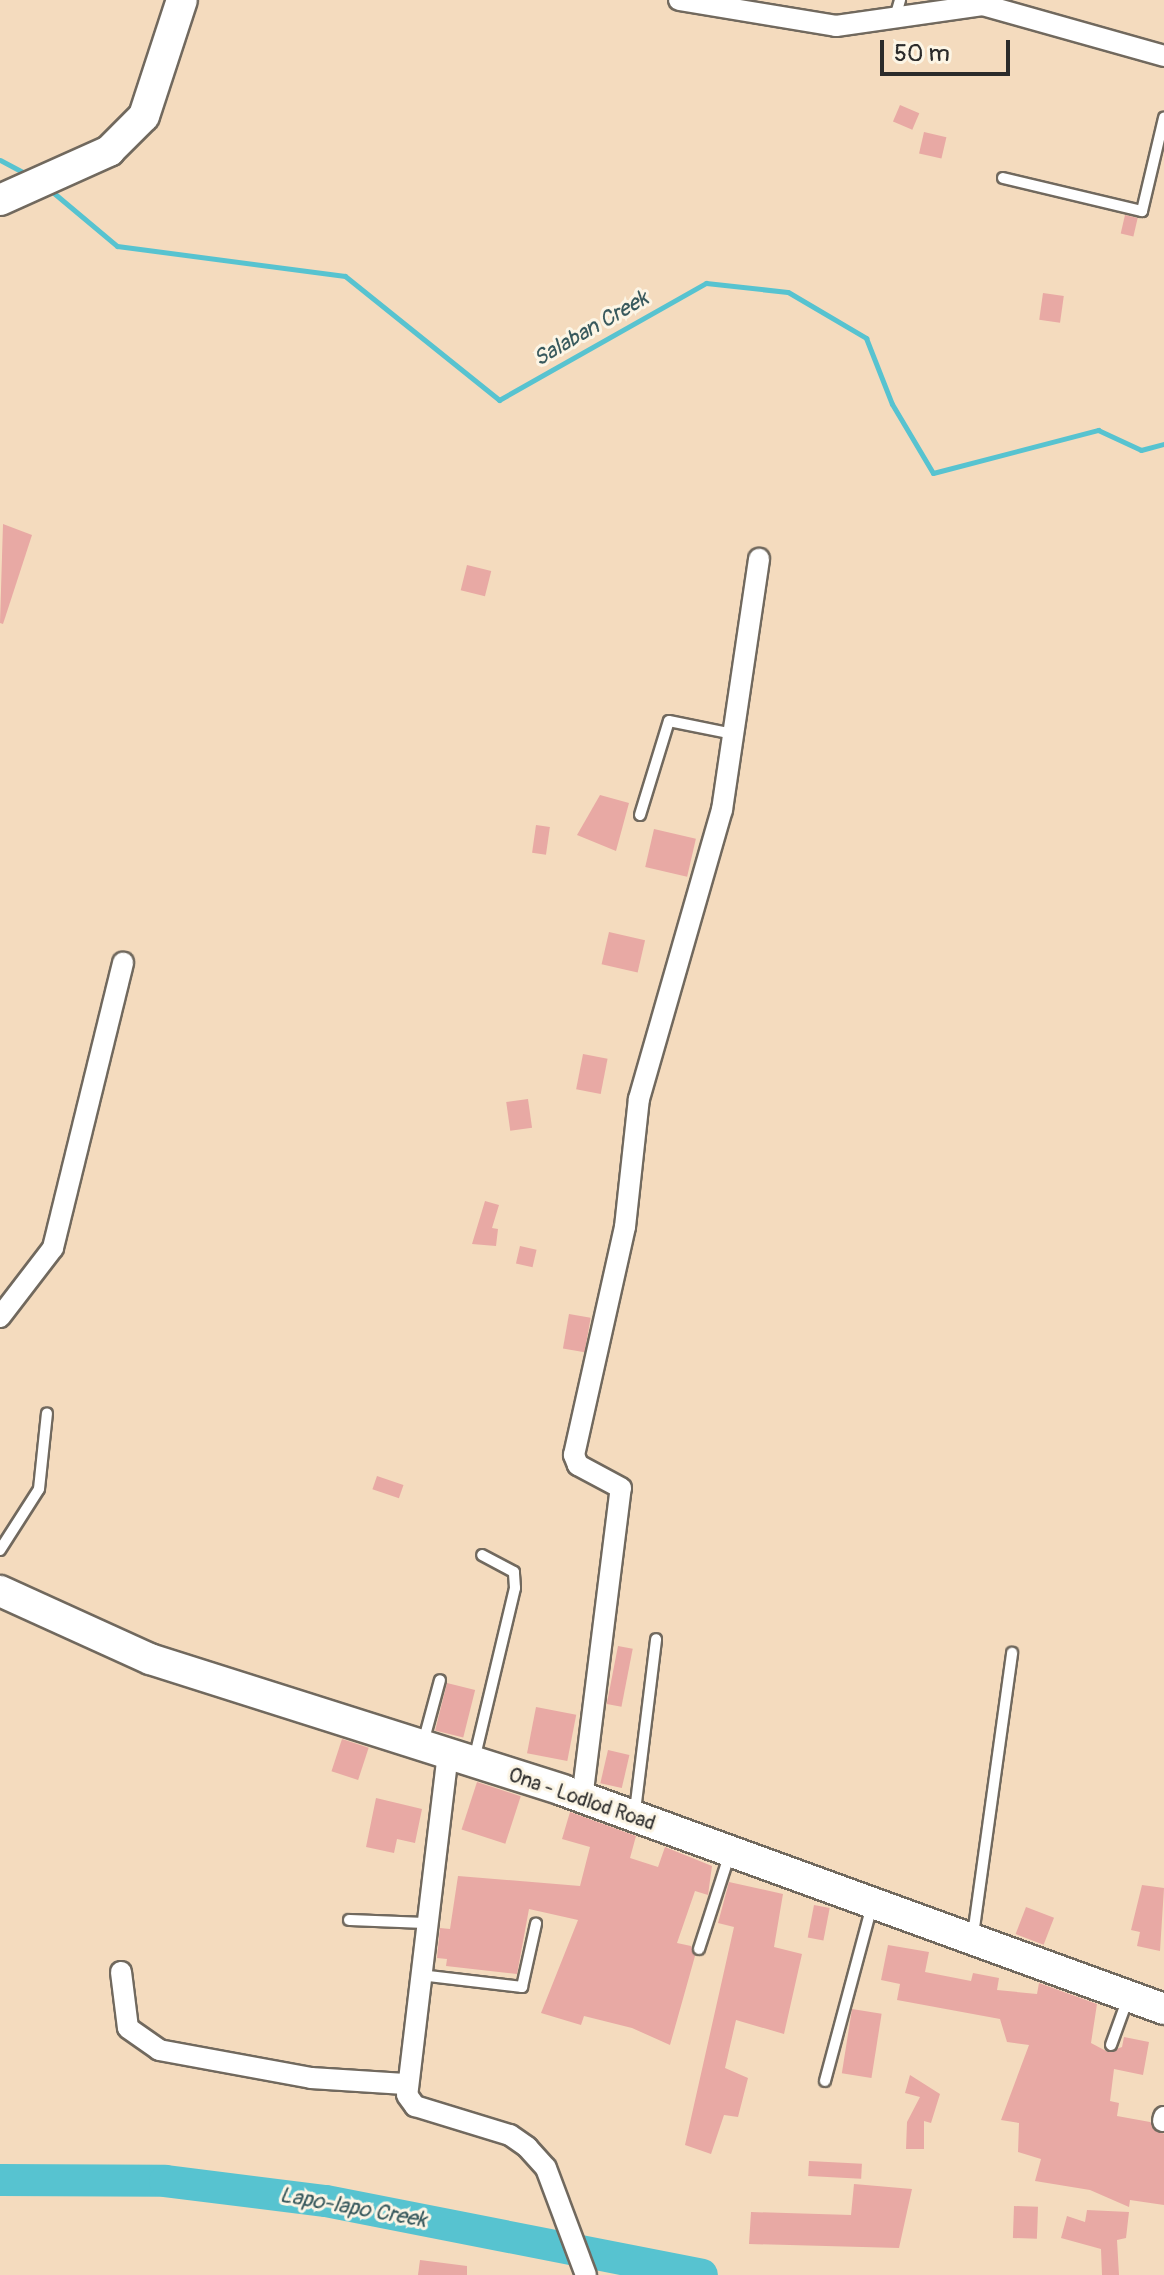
<!DOCTYPE html>
<style>
body{margin:0}
#map{position:relative;width:1164px;height:2275px;overflow:hidden;background:#f4dbbe;font-family:Pangolin,sans-serif}
div>[style]{position:absolute}
.stream>*{height:5px;margin:-2.5px;padding:0 2.5px;transform-origin:2.5px;border-radius:2.5px;background:#57c3d0}
.river>*{height:32px;margin:-16px;padding:0 16px;transform-origin:16px;border-radius:16px;background:#57c3d0}
.building>*{inset:0;background:#e8a9a4;transform-origin:0 0}
.roads{filter:drop-shadow(2px 0 #71695e) drop-shadow(-2px 0 #71695e) drop-shadow(0 2px #71695e) drop-shadow(0 -2px #71695e)}
.lane>*{height:10px;margin:-5px;padding:0 5px;transform-origin:5px;border-radius:5px;background:#fff}
.street>*{height:20px;margin:-10px;padding:0 10px;transform-origin:10px;border-radius:10px;background:#fff}
.secondary>*{height:30px;margin:-15px;padding:0 15px;transform-origin:15px;border-radius:15px;background:#fff}
span{translate:-50% -50%;white-space:nowrap;text-align:center;line-height:1.15;-webkit-text-stroke:6px #fcf5e5;paint-order:stroke}
.street-label{font-size:20px;color:#2b2b2b}
.water-label{font-size:22px;color:#38595d;font-style:italic}
.scale{position:absolute;left:880px;top:40px;width:130px;height:36px;box-sizing:border-box;border:4px solid #2b2b2b;border-top:0;padding-left:10px;font-size:24px;line-height:28px;white-space:nowrap;color:#2b2b2b;-webkit-text-stroke:6px #fcf5e5;paint-order:stroke}
</style>
<div id="map">
<div class="stream">
<i style="left:0;top:160px;width:32px;rotate:28deg"></i>
<i style="left:49px;top:189px;width:89px;rotate:40deg"></i>
<i style="left:117px;top:246px;width:230px;rotate:7.5deg"></i>
<i style="left:345px;top:276px;width:198px;rotate:38.8deg"></i>
<i style="left:499px;top:400px;width:238px;rotate:-29.5deg"></i>
<i style="left:706px;top:283px;width:82px;rotate:6.3deg"></i>
<i style="left:788px;top:292px;width:91px;rotate:30.5deg"></i>
<i style="left:866px;top:338px;width:71px;rotate:68.5deg"></i>
<i style="left:892px;top:404px;width:80px;rotate:59.3deg"></i>
<i style="left:933px;top:473px;width:171px;rotate:-14.6deg"></i>
<i style="left:1098px;top:430px;width:47px;rotate:24.9deg"></i>
<i style="left:1141px;top:450px;width:24px;rotate:-15deg"></i>
</div>
<div class="river">
<i style="left:0;top:2180px;width:165px;rotate:0.3deg"></i>
<i style="left:165px;top:2181px;width:162px;rotate:7.1deg"></i>
<i style="left:326px;top:2201px;width:383px;rotate:11.1deg"></i>
</div>
<div class="building">
<i style="left:900px;top:105px;width:21px;height:18px;rotate:23deg"></i>
<i style="left:924px;top:132px;width:23px;height:22px;rotate:13deg"></i>
<i style="left:1125px;top:215px;width:13px;height:19px;rotate:13deg"></i>
<i style="left:1043px;top:293px;width:21px;height:27px;rotate:8deg"></i>
<i style="clip-path:polygon(3px 524px,32px 535px,3px 624px,0 623px)"></i>
<i style="left:467px;top:565px;width:25px;height:26px;rotate:14deg"></i>
<i style="clip-path:polygon(600px 795px,629px 803px,616px 851px,577px 835px)"></i>
<i style="left:536px;top:825px;width:14px;height:28px;rotate:8deg"></i>
<i style="left:654px;top:829px;width:43px;height:39px;rotate:13deg"></i>
<i style="left:609px;top:932px;width:37px;height:33px;rotate:13deg"></i>
<i style="left:583px;top:1054px;width:25px;height:36px;rotate:11deg"></i>
<i style="left:528px;top:1099px;width:29px;height:22px;rotate:82deg"></i>
<i style="clip-path:polygon(485px 1201px,499px 1205px,492px 1228px,498px 1229px,496px 1246px,472px 1244px)"></i>
<i style="left:520px;top:1246px;width:17px;height:18px;rotate:13deg"></i>
<i style="left:569px;top:1314px;width:22px;height:35px;rotate:10deg"></i>
<i style="left:377px;top:1476px;width:28px;height:14px;rotate:19deg"></i>
<i style="left:618px;top:1646px;width:15px;height:59px;rotate:11deg"></i>
<i style="left:447px;top:1683px;width:29px;height:49px;rotate:14deg"></i>
<i style="left:536px;top:1707px;width:41px;height:47px;rotate:11deg"></i>
<i style="left:342px;top:1739px;width:28px;height:34px;rotate:18deg"></i>
<i style="left:608px;top:1750px;width:22px;height:34px;rotate:13deg"></i>
<i style="left:477px;top:1782px;width:46px;height:50px;rotate:18deg"></i>
<i style="clip-path:polygon(376px 1798px,422px 1809px,415px 1843px,397px 1839px,394px 1853px,366px 1847px)"></i>
<i style="clip-path:polygon(570px 1812px,636px 1836px,630px 1858px,658px 1867px,665px 1847px,712px 1866px,708px 1895px,695px 1891px,677px 1943px,691px 1946px,695px 1956px,670px 2045px,632px 2028px,584px 2016px,581px 2025px,541px 2013px,578px 1920px,529px 1909px,517px 1974px,446px 1966px,447px 1959px,437px 1958px,440px 1928px,450px 1929px,458px 1876px,580px 1886px,590px 1847px,562px 1839px)"></i>
<i style="clip-path:polygon(729px 1882px,783px 1894px,774px 1947px,802px 1954px,784px 2034px,736px 2020px,725px 2068px,748px 2078px,738px 2117px,724px 2115px,711px 2154px,685px 2145px,734px 1927px,718px 1923px)"></i>
<i style="clip-path:polygon(1142px 1885px,1164px 1888px,1160px 1951px,1137px 1946px,1140px 1932px,1131px 1930px)"></i>
<i style="left:814px;top:1905px;width:16px;height:33px;rotate:11deg"></i>
<i style="left:1026px;top:1907px;width:30px;height:29px;rotate:21deg"></i>
<i style="clip-path:polygon(888px 1945px,929px 1952px,925px 1972px,971px 1981px,973px 1973px,999px 1978px,997px 1990px,1037px 1994px,1039px 1983px,1097px 2004px,1091px 2043px,1108px 2052px,1122px 2047px,1124px 2037px,1149px 2042px,1143px 2075px,1114px 2069px,1110px 2101px,1119px 2103px,1117px 2116px,1150px 2122px,1164px 2134px,1164px 2205px,1130px 2200px,1129px 2207px,1090px 2190px,1035px 2181px,1041px 2159px,1018px 2152px,1019px 2123px,1001px 2120px,1029px 2045px,1007px 2042px,1000px 2019px,897px 2000px,900px 1984px,881px 1980px)"></i>
<i style="left:852px;top:2009px;width:30px;height:65px;rotate:9deg"></i>
<i style="clip-path:polygon(910px 2075px,940px 2094px,931px 2123px,924px 2121px,924px 2149px,906px 2149px,907px 2122px,920px 2097px,905px 2093px)"></i>
<i style="left:809px;top:2161px;width:53px;height:15px;rotate:3deg"></i>
<i style="clip-path:polygon(854px 2184px,912px 2189px,899px 2248px,749px 2244px,751px 2212px,851px 2215px)"></i>
<i style="left:1014px;top:2206px;width:24px;height:32px;rotate:2deg"></i>
<i style="clip-path:polygon(1087px 2210px,1129px 2212px,1126px 2238px,1117px 2240px,1119px 2275px,1102px 2275px,1101px 2249px,1061px 2238px,1067px 2216px,1085px 2222px)"></i>
<i style="clip-path:polygon(420px 2260px,467px 2266px,467px 2275px,418px 2275px)"></i>
</div>
<div class="roads">
<div class="lane">
<i style="left:896px;top:14px;width:15px;rotate:-74deg"></i>
<i style="left:1003px;top:178px;width:143px;rotate:13.4deg"></i>
<i style="left:1142px;top:211px;width:96px;rotate:-76.7deg"></i>
<i style="left:640px;top:815px;width:98px;rotate:-72.9deg"></i>
<i style="left:669px;top:721px;width:65px;rotate:11.5deg"></i>
<i style="left:0;top:1550px;width:72px;rotate:-57.4deg"></i>
<i style="left:39px;top:1489px;width:76px;rotate:-84deg"></i>
<i style="left:423px;top:1743px;width:65px;rotate:-74.9deg"></i>
<i style="left:474px;top:1760px;width:177px;rotate:-76.6deg"></i>
<i style="left:515px;top:1588px;width:16px;rotate:-94deg"></i>
<i style="left:514px;top:1572px;width:36px;rotate:-152deg"></i>
<i style="left:635px;top:1811px;width:173px;rotate:-83deg"></i>
<i style="left:349px;top:1920px;width:77px;rotate:2.2deg"></i>
<i style="left:973px;top:1935px;width:285px;rotate:-82.1deg"></i>
<i style="left:699px;top:1949px;width:98px;rotate:-72.1deg"></i>
<i style="left:420px;top:1975px;width:103px;rotate:6.7deg"></i>
<i style="left:522px;top:1987px;width:65px;rotate:-77.5deg"></i>
<i style="left:1111px;top:2045px;width:50px;rotate:-70.1deg"></i>
<i style="left:825px;top:2081px;width:182px;rotate:-75deg"></i>
</div>
<div class="street">
<i style="left:679px;top:0;width:159px;rotate:9.4deg"></i>
<i style="left:836px;top:26px;width:148px;rotate:-8.1deg"></i>
<i style="left:983px;top:5px;width:188px;rotate:15.7deg"></i>
<i style="left:0;top:1317px;width:87px;rotate:-52.5deg"></i>
<i style="left:53px;top:1248px;width:294px;rotate:-76.2deg"></i>
<i style="left:448px;top:1753px;width:344px;rotate:96.8deg"></i>
<i style="left:407px;top:2095px;width:14px;rotate:54deg"></i>
<i style="left:415px;top:2106px;width:99px;rotate:17deg"></i>
<i style="left:510px;top:2135px;width:21px;rotate:35deg"></i>
<i style="left:527px;top:2147px;width:28px;rotate:48deg"></i>
<i style="left:546px;top:2168px;width:114px;rotate:69.5deg"></i>
<i style="left:582px;top:1799px;width:313px;rotate:-82.9deg"></i>
<i style="left:621px;top:1488px;width:49px;rotate:-151.9deg"></i>
<i style="left:578px;top:1465px;width:11px;rotate:-112deg"></i>
<i style="left:574px;top:1455px;width:234px;rotate:-77.4deg"></i>
<i style="left:625px;top:1227px;width:129px;rotate:-83.8deg"></i>
<i style="left:639px;top:1099px;width:301px;rotate:-74deg"></i>
<i style="left:722px;top:810px;width:254px;rotate:-81.6deg"></i>
<i style="left:121px;top:1972px;width:56px;rotate:82.9deg"></i>
<i style="left:128px;top:2028px;width:38px;rotate:35deg"></i>
<i style="left:159px;top:2050px;width:155px;rotate:10.4deg"></i>
<i style="left:311px;top:2078px;width:94px;rotate:3.7deg"></i>
<i style="left:1163px;top:2121px;width:4px;rotate:-76deg"></i>
</div>
<div class="secondary">
<i style="left:0;top:200px;width:120px;rotate:-24.2deg"></i>
<i style="left:109px;top:151px;width:49px;rotate:-45deg"></i>
<i style="left:144px;top:116px;width:122px;rotate:-71.9deg"></i>
<i style="left:0;top:1591px;width:165px;rotate:24.4deg"></i>
<i style="left:150px;top:1659px;width:432px;rotate:17.6deg"></i>
<i style="left:562px;top:1790px;width:641px;rotate:19.99deg"></i>
</div>
</div>
<div class="street-label">
<span style="left:582px;top:1799px;rotate:19deg">Ona - Lodlod Road</span>
</div>
<div class="water-label">
<span style="left:591px;top:329px;rotate:-30deg">Salaban Creek</span>
<span style="left:353px;top:2208px;rotate:10deg">Lapo-lapo Creek</span>
</div>
<div class="scale">50 m</div>
</div>
